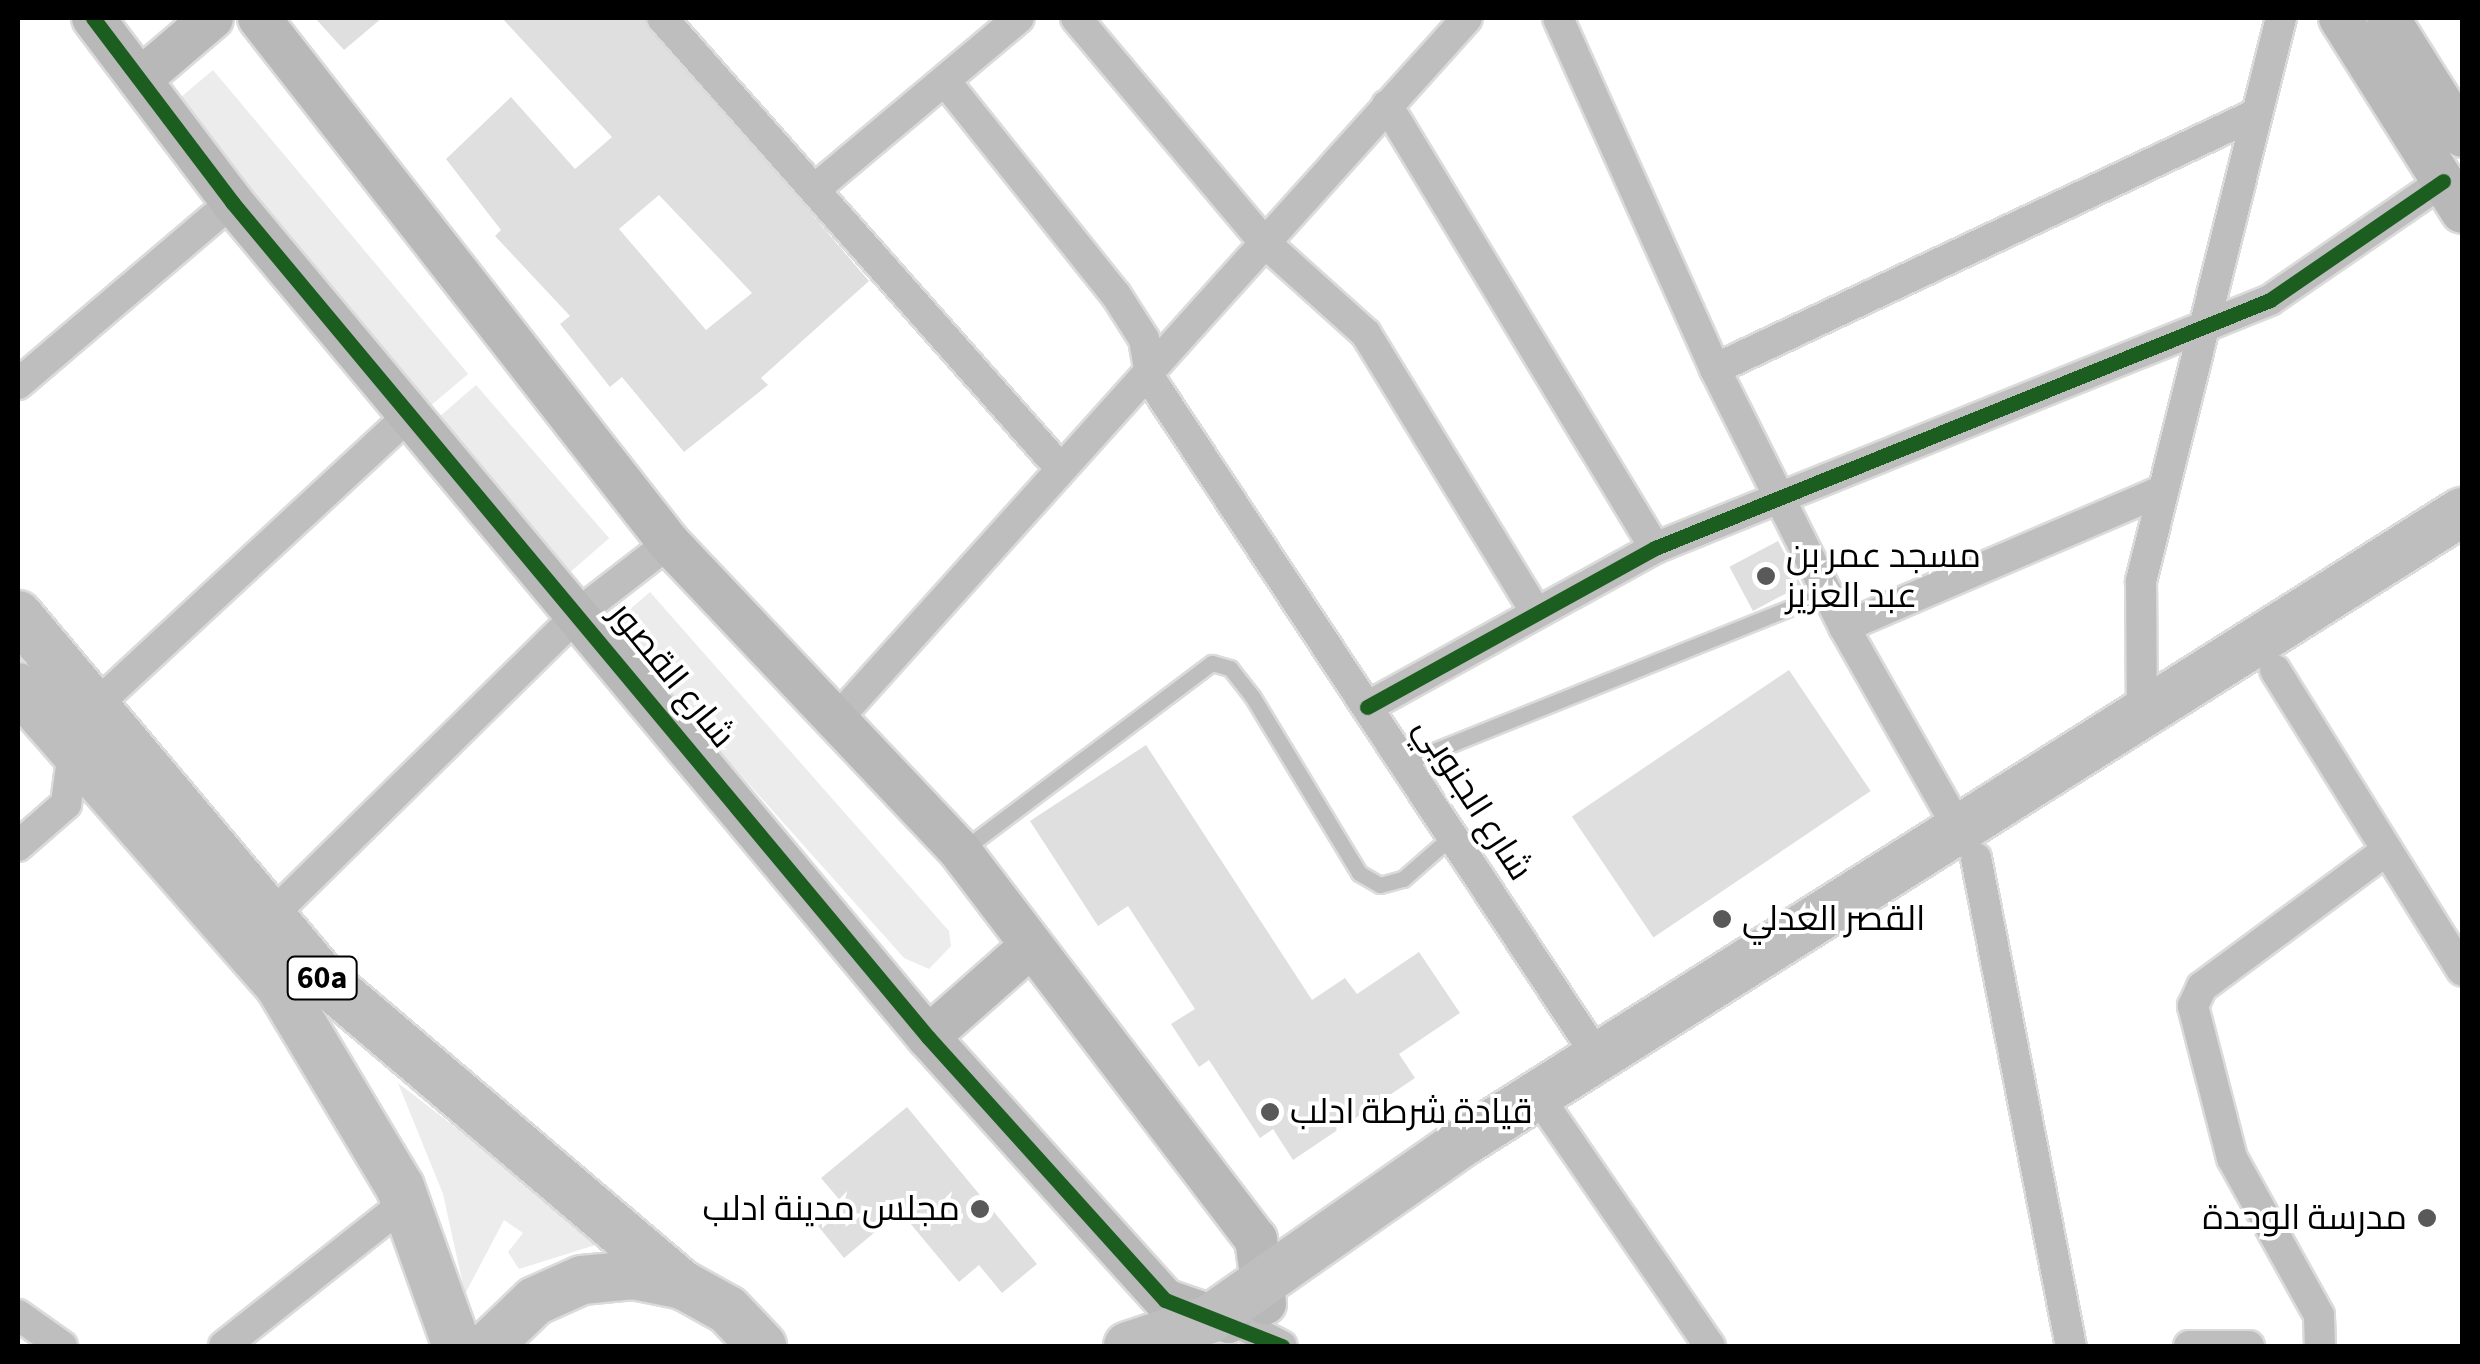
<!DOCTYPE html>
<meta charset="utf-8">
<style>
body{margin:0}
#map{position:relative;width:2480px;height:1364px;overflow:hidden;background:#fff;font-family:"Source Sans 3",Cairo,sans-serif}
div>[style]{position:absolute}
.green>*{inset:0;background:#ececec;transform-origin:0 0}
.building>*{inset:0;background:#dfdfdf;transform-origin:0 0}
.roads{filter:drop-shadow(2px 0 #dbdbdb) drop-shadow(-2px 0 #dbdbdb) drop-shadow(0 2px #dbdbdb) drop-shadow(0 -2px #dbdbdb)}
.lane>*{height:15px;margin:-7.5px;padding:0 7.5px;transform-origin:7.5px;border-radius:7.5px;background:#bebebe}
.street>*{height:30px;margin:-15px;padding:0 15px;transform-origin:15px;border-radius:15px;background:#bebebe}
.secondary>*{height:42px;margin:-21px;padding:0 21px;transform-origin:21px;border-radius:21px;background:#b8b8b8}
.primary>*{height:48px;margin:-24px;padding:0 24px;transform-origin:24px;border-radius:24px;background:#bebebe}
.cycleway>*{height:15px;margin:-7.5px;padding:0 7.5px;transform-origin:7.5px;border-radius:7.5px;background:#1b5e20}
.dots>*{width:28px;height:28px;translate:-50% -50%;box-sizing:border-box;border:5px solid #fff;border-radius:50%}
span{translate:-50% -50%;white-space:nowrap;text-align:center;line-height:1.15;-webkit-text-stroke:8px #fff;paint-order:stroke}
.shield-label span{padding:2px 8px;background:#fff;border:2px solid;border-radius:8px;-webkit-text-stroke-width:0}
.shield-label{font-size:32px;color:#000;font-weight:700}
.poi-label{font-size:35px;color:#000}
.left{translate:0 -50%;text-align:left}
.right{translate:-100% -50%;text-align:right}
.street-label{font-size:35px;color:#000}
.frame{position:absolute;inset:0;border:20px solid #000;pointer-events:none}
</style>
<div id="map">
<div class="green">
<i style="left:213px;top:70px;width:397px;height:50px;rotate:50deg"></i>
<i style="left:476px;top:385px;width:203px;height:52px;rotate:49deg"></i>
<i style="clip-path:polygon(650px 592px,949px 931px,951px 946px,929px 969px,904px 958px,609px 627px)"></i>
<i style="clip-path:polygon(398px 1083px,528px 1183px,608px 1241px,519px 1269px,508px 1252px,523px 1233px,504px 1220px,465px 1294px,443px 1194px)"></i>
</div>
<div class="building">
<i style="clip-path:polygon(315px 18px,382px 18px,344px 50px)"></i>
<i style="clip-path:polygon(evenodd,502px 18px,644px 18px,869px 281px,761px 378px,768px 385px,684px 452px,622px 377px,610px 387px,560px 324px,570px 316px,495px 236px,501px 230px,446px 159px,511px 97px,575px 169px,612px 137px,502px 18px,659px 195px,752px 293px,706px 330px,619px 229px,659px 195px)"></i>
<i style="left:1778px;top:541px;width:50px;height:55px;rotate:62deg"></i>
<i style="left:1789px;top:670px;width:146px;height:262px;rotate:56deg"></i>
<i style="clip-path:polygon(1146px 745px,1312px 1000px,1345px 978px,1357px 994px,1419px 952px,1460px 1013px,1399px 1054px,1415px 1078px,1293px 1160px,1273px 1129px,1260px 1138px,1209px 1060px,1199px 1067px,1171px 1024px,1195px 1009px,1128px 906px,1098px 926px,1030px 821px)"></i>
<i style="clip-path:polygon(907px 1107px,1037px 1264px,1002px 1293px,979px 1265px,959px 1282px,900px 1211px,844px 1258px,818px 1226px,843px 1204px,821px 1178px)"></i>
</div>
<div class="roads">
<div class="lane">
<i style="left:1404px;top:763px;width:456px;rotate:-21.9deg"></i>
<i style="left:964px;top:849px;width:310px;rotate:-36.9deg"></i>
<i style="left:1212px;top:663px;width:19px;rotate:16deg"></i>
<i style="left:1230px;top:668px;width:36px;rotate:52deg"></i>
<i style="left:1252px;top:696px;width:207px;rotate:58.8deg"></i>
<i style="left:1359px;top:873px;width:24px;rotate:30deg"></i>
<i style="left:1380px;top:885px;width:24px;rotate:-15deg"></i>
<i style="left:1403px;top:879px;width:65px;rotate:-41.3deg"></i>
</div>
<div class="street">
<i style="left:662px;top:18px;width:602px;rotate:48.5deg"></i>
<i style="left:1076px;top:18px;width:292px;rotate:50deg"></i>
<i style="left:1264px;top:242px;width:137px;rotate:42deg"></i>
<i style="left:1366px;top:334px;width:322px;rotate:58.6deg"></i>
<i style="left:1558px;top:18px;width:385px;rotate:65.9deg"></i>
<i style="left:1715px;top:369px;width:288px;rotate:63.4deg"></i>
<i style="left:1844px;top:627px;width:239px;rotate:60.4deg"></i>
<i style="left:945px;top:81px;width:274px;rotate:51.4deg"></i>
<i style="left:1116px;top:295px;width:52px;rotate:57.5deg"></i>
<i style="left:1144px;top:339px;width:42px;rotate:80.3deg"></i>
<i style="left:1151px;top:380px;width:813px;rotate:56.58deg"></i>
<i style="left:1387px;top:105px;width:518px;rotate:58.83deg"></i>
<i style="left:815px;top:189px;width:266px;rotate:-40deg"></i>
<i style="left:1715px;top:369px;width:598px;rotate:-25.24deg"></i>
<i style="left:18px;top:384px;width:281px;rotate:-40.4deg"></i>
<i style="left:1844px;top:627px;width:347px;rotate:-23.2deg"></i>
<i style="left:2275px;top:670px;width:354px;rotate:58.1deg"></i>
<i style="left:1367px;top:707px;width:329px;rotate:-28.9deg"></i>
<i style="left:1655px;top:548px;width:663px;rotate:-21.96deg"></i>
<i style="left:2270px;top:300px;width:210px;rotate:-34.5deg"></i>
<i style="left:837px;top:719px;width:942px;rotate:-48.05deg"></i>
<i style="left:2142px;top:720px;width:139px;rotate:-90.4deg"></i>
<i style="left:2141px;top:581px;width:580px;rotate:-76.04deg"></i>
<i style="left:18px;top:846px;width:64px;rotate:-41.2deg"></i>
<i style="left:66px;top:804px;width:53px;rotate:-82.5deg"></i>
<i style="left:73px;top:751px;width:49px;rotate:-64.5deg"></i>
<i style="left:94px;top:707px;width:432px;rotate:-42.8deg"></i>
<i style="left:1976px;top:858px;width:497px;rotate:79deg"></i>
<i style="left:267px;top:920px;width:441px;rotate:-44.5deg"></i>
<i style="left:581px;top:611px;width:111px;rotate:-37.7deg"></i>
<i style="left:1549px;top:1112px;width:284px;rotate:55.5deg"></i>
<i style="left:18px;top:1315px;width:54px;rotate:35.2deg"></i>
<i style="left:1240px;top:1324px;width:47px;rotate:27.6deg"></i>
<i style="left:224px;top:1346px;width:231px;rotate:-38.3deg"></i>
<i style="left:2189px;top:1346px;width:60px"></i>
<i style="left:2320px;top:1346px;width:31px;rotate:-92deg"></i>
<i style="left:2319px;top:1315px;width:179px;rotate:-119deg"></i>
<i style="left:2232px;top:1158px;width:157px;rotate:-104.4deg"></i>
<i style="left:2193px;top:1006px;width:21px;rotate:-65deg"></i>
<i style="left:2202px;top:987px;width:230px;rotate:-36.5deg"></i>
</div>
<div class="secondary">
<i style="left:93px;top:18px;width:231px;rotate:52.9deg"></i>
<i style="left:232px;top:202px;width:1087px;rotate:50.19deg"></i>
<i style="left:928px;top:1037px;width:354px;rotate:48deg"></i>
<i style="left:1165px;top:1300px;width:67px;rotate:19.2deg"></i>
<i style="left:259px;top:18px;width:666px;rotate:52.01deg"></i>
<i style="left:669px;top:543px;width:424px;rotate:46.6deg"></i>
<i style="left:960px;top:851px;width:488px;rotate:52.7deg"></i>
<i style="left:1256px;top:1239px;width:65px;rotate:82deg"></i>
<i style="left:2340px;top:18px;width:229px;rotate:57.8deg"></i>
<i style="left:2388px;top:18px;width:139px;rotate:57.9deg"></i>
<i style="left:143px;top:77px;width:91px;rotate:-40.5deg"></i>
<i style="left:928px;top:1037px;width:136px;rotate:-41.4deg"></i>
</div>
<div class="primary">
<i style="left:18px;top:615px;width:476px;rotate:50deg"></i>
<i style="left:324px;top:980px;width:471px;rotate:40.4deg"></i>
<i style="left:18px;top:687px;width:396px;rotate:48.8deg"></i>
<i style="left:279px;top:985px;width:235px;rotate:59.1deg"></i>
<i style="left:400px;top:1187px;width:169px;rotate:70.3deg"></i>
<i style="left:488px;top:1346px;width:65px;rotate:-43.8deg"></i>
<i style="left:535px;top:1301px;width:51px;rotate:-24.1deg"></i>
<i style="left:582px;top:1280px;width:51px;rotate:-5.6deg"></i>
<i style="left:633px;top:1275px;width:51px;rotate:11.3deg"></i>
<i style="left:683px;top:1285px;width:51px;rotate:29.1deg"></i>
<i style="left:728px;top:1310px;width:50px;rotate:46.6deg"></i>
<i style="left:1128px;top:1346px;width:86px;rotate:-18.2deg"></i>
<i style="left:1210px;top:1319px;width:309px;rotate:-35deg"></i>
<i style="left:1463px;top:1142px;width:1181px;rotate:-32.24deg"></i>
</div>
</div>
<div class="cycleway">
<i style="left:93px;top:18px;width:231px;rotate:52.9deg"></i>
<i style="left:232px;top:202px;width:1087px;rotate:50.19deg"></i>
<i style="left:928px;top:1037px;width:354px;rotate:48deg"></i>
<i style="left:1165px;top:1300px;width:126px;rotate:21.5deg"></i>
<i style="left:1367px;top:707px;width:329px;rotate:-28.9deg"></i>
<i style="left:1655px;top:548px;width:663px;rotate:-21.96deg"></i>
<i style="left:2270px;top:300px;width:210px;rotate:-34.5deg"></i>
</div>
<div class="dots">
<i style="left:1766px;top:576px;background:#595959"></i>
<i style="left:1722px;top:919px;background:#595959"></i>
<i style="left:1270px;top:1112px;background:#595959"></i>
<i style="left:980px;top:1209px;background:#595959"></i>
<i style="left:2427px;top:1218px;background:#595959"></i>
</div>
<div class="shield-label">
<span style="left:322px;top:978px">60a</span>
</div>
<div class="poi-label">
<span class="left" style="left:1786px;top:576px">مسجد عمر بن<br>عبد العزيز</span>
<span class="left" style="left:1742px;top:919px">القصر العدلي</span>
<span class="left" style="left:1290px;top:1112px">قيادة شرطة ادلب</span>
<span class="right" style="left:960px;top:1209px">مجلس مدينة ادلب</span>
<span class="right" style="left:2407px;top:1218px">مدرسة الوحدة</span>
</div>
<div class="street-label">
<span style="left:672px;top:675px;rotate:51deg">شارع القصور</span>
<span style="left:1473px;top:799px;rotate:57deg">شارع الجنوبي</span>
</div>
<div class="frame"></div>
</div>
